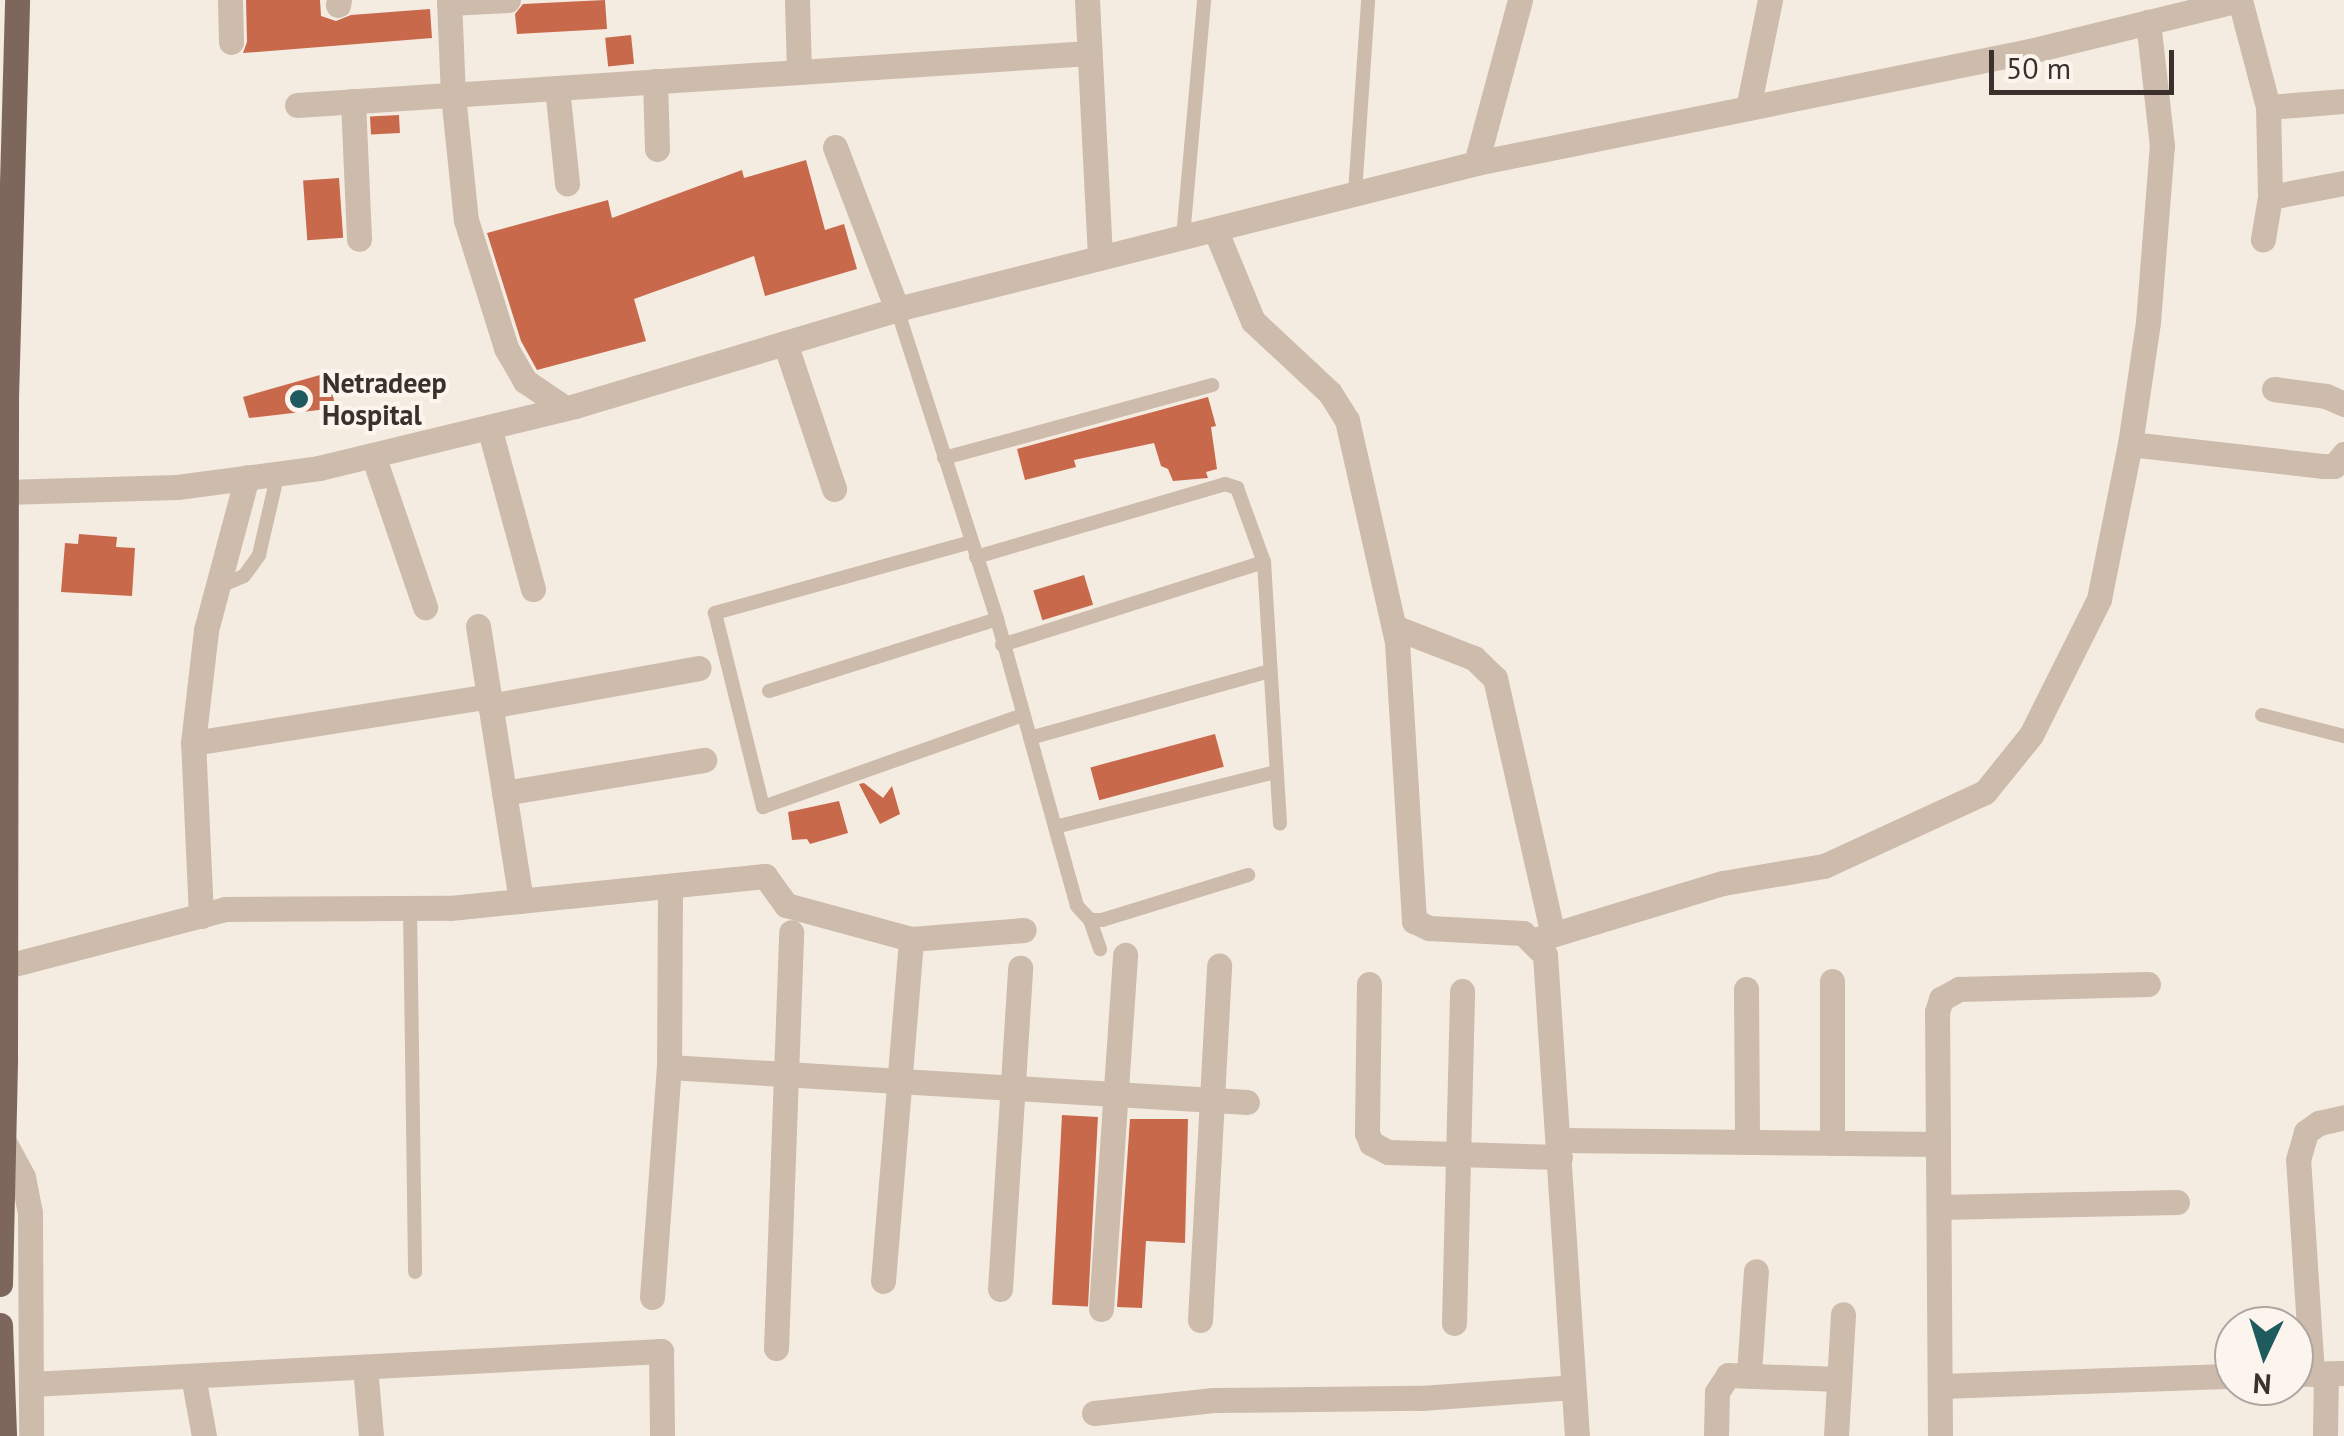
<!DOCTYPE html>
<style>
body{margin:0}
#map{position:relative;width:2344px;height:1436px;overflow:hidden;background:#f4ebe1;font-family:"PT Sans",sans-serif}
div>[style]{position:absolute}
.building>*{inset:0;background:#c8694b;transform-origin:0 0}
.service>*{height:14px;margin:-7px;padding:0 7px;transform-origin:7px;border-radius:7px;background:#cdbbac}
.minor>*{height:25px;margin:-12.5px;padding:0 12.5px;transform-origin:12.5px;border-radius:12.5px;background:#cdbbac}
.tertiary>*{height:25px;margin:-12.5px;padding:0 12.5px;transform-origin:12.5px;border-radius:12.5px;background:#cdbbac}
.primary>*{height:25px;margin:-12.5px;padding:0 12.5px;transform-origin:12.5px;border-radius:12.5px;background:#7d675c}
.dots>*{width:28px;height:28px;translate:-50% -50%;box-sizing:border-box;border:5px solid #fbf5ee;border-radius:50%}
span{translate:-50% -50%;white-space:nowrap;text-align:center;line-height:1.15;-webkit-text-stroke:8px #fbf5ee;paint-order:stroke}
.poi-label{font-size:28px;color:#3b302b;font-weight:700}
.left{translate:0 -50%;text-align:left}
.north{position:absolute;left:2214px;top:1306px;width:100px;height:100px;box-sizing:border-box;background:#fbf5ee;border:2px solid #aea6a0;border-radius:50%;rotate:184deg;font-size:28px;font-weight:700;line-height:40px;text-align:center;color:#3b302b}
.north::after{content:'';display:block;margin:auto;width:35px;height:45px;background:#1f5a5e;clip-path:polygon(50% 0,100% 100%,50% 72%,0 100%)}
.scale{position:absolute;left:1989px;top:50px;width:185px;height:45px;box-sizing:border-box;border:5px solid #3b302b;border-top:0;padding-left:12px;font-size:30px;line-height:35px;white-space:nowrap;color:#3b302b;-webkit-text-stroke:8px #fbf5ee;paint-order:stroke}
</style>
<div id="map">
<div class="building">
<i style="clip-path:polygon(246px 0,320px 0,321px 16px,336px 21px,351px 15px,430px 9px,432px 38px,243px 53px,247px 42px)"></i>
<i style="clip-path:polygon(605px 0,607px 29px,517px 34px,515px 14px,523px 4px)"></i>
<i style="left:631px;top:35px;width:29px;height:26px;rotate:84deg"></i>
<i style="left:399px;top:115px;width:18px;height:29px;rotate:87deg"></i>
<i style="clip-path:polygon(806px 160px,825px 230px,844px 224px,857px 269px,765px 296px,754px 256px,634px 299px,646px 341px,537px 370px,521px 341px,487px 233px,608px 200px,612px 218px,742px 170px,744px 178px)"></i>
<i style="left:339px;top:178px;width:60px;height:36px;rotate:86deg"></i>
<i style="clip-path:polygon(327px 373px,336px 408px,249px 418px,243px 397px)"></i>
<i style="clip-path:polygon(1208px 397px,1216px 426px,1211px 427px,1217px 469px,1206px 472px,1208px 478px,1173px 481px,1168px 469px,1161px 466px,1154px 443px,1074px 460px,1076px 467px,1025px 480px,1017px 449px)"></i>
<i style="clip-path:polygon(79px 534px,117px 537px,116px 547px,135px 548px,132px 596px,61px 592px,65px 543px,78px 544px)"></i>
<i style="left:1084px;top:575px;width:31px;height:53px;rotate:73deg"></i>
<i style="left:1215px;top:734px;width:34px;height:129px;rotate:75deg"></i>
<i style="clip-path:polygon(864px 783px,883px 798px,892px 786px,900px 814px,880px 824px,859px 784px)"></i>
<i style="clip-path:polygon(839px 801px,848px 833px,810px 844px,807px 839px,792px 840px,788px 812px)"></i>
<i style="left:1062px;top:1115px;width:36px;height:190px;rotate:3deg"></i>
<i style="clip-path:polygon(1130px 1119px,1188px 1119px,1185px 1243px,1146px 1241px,1142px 1308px,1117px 1307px)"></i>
</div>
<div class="service">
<i style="left:1355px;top:193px;width:193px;rotate:-86.1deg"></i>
<i style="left:1183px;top:237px;width:238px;rotate:-84.9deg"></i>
<i style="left:897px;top:309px;width:326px;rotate:72.1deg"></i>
<i style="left:997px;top:619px;width:216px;rotate:74.4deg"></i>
<i style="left:1055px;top:827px;width:228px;rotate:-14deg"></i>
<i style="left:944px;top:458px;width:278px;rotate:-15.2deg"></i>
<i style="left:971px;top:542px;width:266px;rotate:164.5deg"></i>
<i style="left:715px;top:613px;width:200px;rotate:76.1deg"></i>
<i style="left:763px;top:807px;width:273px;rotate:-19.5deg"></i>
<i style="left:976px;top:557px;width:259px;rotate:-16.3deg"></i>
<i style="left:1225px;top:484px;width:13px;rotate:18deg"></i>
<i style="left:1237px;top:488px;width:79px;rotate:70deg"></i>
<i style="left:1264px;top:562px;width:262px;rotate:86.5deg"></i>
<i style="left:218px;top:587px;width:28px;rotate:-23deg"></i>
<i style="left:244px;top:576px;width:26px;rotate:-54deg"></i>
<i style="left:259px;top:555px;width:84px;rotate:-77deg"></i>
<i style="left:1002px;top:645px;width:275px;rotate:-17.6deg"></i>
<i style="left:769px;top:691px;width:239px;rotate:-17.5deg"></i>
<i style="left:2262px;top:715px;width:85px;rotate:14.4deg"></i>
<i style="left:1030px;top:738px;width:249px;rotate:-15.6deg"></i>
<i style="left:1055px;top:827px;width:82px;rotate:74.4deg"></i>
<i style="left:1077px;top:906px;width:19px;rotate:47deg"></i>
<i style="left:1090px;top:920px;width:12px"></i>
<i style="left:1102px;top:920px;width:153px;rotate:-17.1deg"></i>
<i style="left:410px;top:907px;width:365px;rotate:89.2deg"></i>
<i style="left:1090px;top:920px;width:31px;rotate:71deg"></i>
</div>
<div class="minor">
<i style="left:230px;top:0;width:42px;rotate:88.6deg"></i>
<i style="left:449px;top:0;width:95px;rotate:87.6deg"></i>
<i style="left:453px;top:95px;width:126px;rotate:84.1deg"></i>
<i style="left:466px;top:220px;width:134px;rotate:72.6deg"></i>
<i style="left:506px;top:348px;width:38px;rotate:60deg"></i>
<i style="left:525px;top:381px;width:48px;rotate:34deg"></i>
<i style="left:797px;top:0;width:71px;rotate:88.4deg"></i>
<i style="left:1087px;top:0;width:258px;rotate:87.1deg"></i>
<i style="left:2240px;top:0;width:111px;rotate:75.3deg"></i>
<i style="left:2268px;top:107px;width:90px;rotate:88.7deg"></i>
<i style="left:2270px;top:197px;width:43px;rotate:99.5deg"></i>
<i style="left:449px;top:3px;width:59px;rotate:-2.9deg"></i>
<i style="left:338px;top:5px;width:5px;rotate:-79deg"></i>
<i style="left:655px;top:81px;width:68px;rotate:88.3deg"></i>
<i style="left:557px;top:88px;width:96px;rotate:84deg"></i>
<i style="left:353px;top:101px;width:138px;rotate:87.5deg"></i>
<i style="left:297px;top:105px;width:794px;rotate:-3.76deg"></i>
<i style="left:2268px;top:107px;width:76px;rotate:-4.5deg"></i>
<i style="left:1748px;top:108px;width:110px;rotate:-78.5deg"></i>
<i style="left:835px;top:147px;width:173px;rotate:69.1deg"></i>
<i style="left:1476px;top:163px;width:169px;rotate:-74.9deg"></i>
<i style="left:2270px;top:197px;width:75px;rotate:-10.7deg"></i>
<i style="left:1215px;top:229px;width:100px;rotate:67.6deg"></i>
<i style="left:1253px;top:321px;width:105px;rotate:43.1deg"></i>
<i style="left:1330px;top:393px;width:32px;rotate:58deg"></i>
<i style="left:1347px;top:420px;width:228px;rotate:77.3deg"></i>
<i style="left:1397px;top:642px;width:280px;rotate:86.5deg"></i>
<i style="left:1414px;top:921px;width:17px;rotate:25deg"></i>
<i style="left:1429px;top:928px;width:94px;rotate:3deg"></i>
<i style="left:1523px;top:933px;width:31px;rotate:45deg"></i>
<i style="left:1545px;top:955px;width:482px;rotate:86.2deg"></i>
<i style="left:785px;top:343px;width:154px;rotate:71.4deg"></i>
<i style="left:2274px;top:389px;width:52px;rotate:7.7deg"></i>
<i style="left:2326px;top:396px;width:20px;rotate:24deg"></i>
<i style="left:489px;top:427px;width:168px;rotate:74.8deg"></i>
<i style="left:2130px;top:444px;width:195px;rotate:6.5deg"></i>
<i style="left:2324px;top:466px;width:10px"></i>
<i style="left:2334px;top:466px;width:16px;rotate:-50deg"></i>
<i style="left:373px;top:455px;width:161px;rotate:71.1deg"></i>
<i style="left:478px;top:626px;width:278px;rotate:81.1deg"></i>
<i style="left:1394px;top:627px;width:86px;rotate:21.2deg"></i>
<i style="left:1474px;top:658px;width:29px;rotate:44deg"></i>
<i style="left:1495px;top:678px;width:263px;rotate:77.3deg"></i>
<i style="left:490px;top:706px;width:212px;rotate:-10.3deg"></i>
<i style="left:193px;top:743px;width:300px;rotate:-9deg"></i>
<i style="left:504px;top:793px;width:203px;rotate:-9.4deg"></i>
<i style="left:670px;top:887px;width:180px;rotate:90.3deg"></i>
<i style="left:669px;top:1067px;width:579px;rotate:3.47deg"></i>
<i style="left:201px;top:916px;width:173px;rotate:-92.6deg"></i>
<i style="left:193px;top:743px;width:114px;rotate:-83.4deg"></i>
<i style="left:206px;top:630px;width:158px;rotate:-75deg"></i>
<i style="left:1535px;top:940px;width:196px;rotate:-16.9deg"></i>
<i style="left:1723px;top:883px;width:102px;rotate:-9.6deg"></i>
<i style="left:1824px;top:866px;width:177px;rotate:-24.7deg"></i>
<i style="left:1985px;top:792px;width:73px;rotate:-51.1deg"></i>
<i style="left:2031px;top:735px;width:152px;rotate:-63.4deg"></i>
<i style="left:2099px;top:599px;width:158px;rotate:-78.7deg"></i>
<i style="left:2130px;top:444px;width:123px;rotate:-81.6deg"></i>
<i style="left:2148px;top:322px;width:177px;rotate:-85.5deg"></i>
<i style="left:2162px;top:146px;width:125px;rotate:-96.4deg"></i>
<i style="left:3px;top:967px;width:229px;rotate:-14.6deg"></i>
<i style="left:225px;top:909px;width:225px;rotate:-0.3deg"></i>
<i style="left:450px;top:908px;width:317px;rotate:-5.8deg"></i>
<i style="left:765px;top:876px;width:36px;rotate:54deg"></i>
<i style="left:786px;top:905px;width:130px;rotate:15.2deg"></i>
<i style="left:911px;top:939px;width:113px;rotate:-4.6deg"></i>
<i style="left:1832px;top:981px;width:162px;rotate:90deg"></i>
<i style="left:1369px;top:984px;width:149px;rotate:90.8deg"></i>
<i style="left:1367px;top:1133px;width:11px;rotate:68deg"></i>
<i style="left:1371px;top:1143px;width:19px;rotate:28deg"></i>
<i style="left:1388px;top:1152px;width:172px;rotate:1.7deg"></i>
<i style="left:1746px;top:989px;width:153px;rotate:89.6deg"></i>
<i style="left:1560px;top:1140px;width:378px;rotate:0.6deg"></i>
<i style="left:1939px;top:1207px;width:238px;rotate:-1.2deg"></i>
<i style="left:883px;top:1281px;width:343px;rotate:-85.3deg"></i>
<i style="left:1000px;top:1289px;width:322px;rotate:-86.4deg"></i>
<i style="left:652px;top:1297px;width:231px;rotate:-85.8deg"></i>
<i style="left:1101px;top:1309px;width:355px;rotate:-86.1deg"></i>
<i style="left:1200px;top:1320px;width:355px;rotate:-86.9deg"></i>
<i style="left:1454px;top:1323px;width:332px;rotate:-88.6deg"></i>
<i style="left:776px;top:1348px;width:416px;rotate:-87.9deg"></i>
<i style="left:365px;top:1367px;width:69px;rotate:85deg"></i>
<i style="left:1749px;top:1373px;width:102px;rotate:-86.1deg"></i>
<i style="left:2294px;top:1374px;width:50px;rotate:-1.1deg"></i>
<i style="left:2312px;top:1374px;width:214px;rotate:-93.7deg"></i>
<i style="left:2298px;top:1160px;width:29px;rotate:-74deg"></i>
<i style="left:2306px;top:1132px;width:16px;rotate:-35deg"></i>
<i style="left:2319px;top:1123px;width:26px;rotate:-13deg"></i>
<i style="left:193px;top:1376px;width:61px;rotate:79.6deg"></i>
<i style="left:31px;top:1384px;width:631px;rotate:-3deg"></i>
<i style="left:661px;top:1351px;width:85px;rotate:89.3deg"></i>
<i style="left:1941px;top:1386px;width:293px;rotate:-2deg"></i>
<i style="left:1094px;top:1413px;width:120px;rotate:-6.2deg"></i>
<i style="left:1213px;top:1400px;width:208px;rotate:-0.6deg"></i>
<i style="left:1421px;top:1398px;width:152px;rotate:-4.1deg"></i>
<i style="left:1716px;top:1436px;width:44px;rotate:-88.7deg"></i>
<i style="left:1717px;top:1392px;width:20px;rotate:-57deg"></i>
<i style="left:1728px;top:1375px;width:111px;rotate:2.1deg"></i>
<i style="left:1836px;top:1436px;width:122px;rotate:-86.7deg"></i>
<i style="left:1940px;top:1436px;width:424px;rotate:-90.4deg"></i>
<i style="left:1937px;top:1012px;width:14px;rotate:-73deg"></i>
<i style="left:1941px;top:999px;width:21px;rotate:-29deg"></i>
<i style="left:1959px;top:989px;width:189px;rotate:-1.5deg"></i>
<i style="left:2325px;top:1436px;width:62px;rotate:-89.1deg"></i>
</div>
<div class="tertiary">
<i style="left:5px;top:492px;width:172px;rotate:-1.7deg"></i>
<i style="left:177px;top:487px;width:143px;rotate:-7.6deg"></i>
<i style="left:319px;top:468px;width:263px;rotate:-13.6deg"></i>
<i style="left:575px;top:406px;width:345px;rotate:-16.7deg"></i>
<i style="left:905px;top:307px;width:589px;rotate:-14.15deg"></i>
<i style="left:1476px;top:163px;width:565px;rotate:-11.43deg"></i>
<i style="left:2030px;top:51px;width:216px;rotate:-13.7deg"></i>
<i style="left:3px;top:1140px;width:42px;rotate:61.6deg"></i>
<i style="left:23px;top:1177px;width:37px;rotate:79deg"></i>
<i style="left:30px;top:1213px;width:223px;rotate:89.7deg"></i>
</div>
<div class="primary">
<i style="left:0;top:1284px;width:225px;rotate:-88.7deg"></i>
<i style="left:5px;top:1059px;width:661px;rotate:-89.91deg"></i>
<i style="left:6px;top:398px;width:398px;rotate:-88.4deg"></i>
<i style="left:0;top:1325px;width:111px;rotate:87.9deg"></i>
</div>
<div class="dots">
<i style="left:299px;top:399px;background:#1f5a5e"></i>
</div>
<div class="poi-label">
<span class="left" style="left:322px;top:399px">Netradeep<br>Hospital</span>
</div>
<div class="north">N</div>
<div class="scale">50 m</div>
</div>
